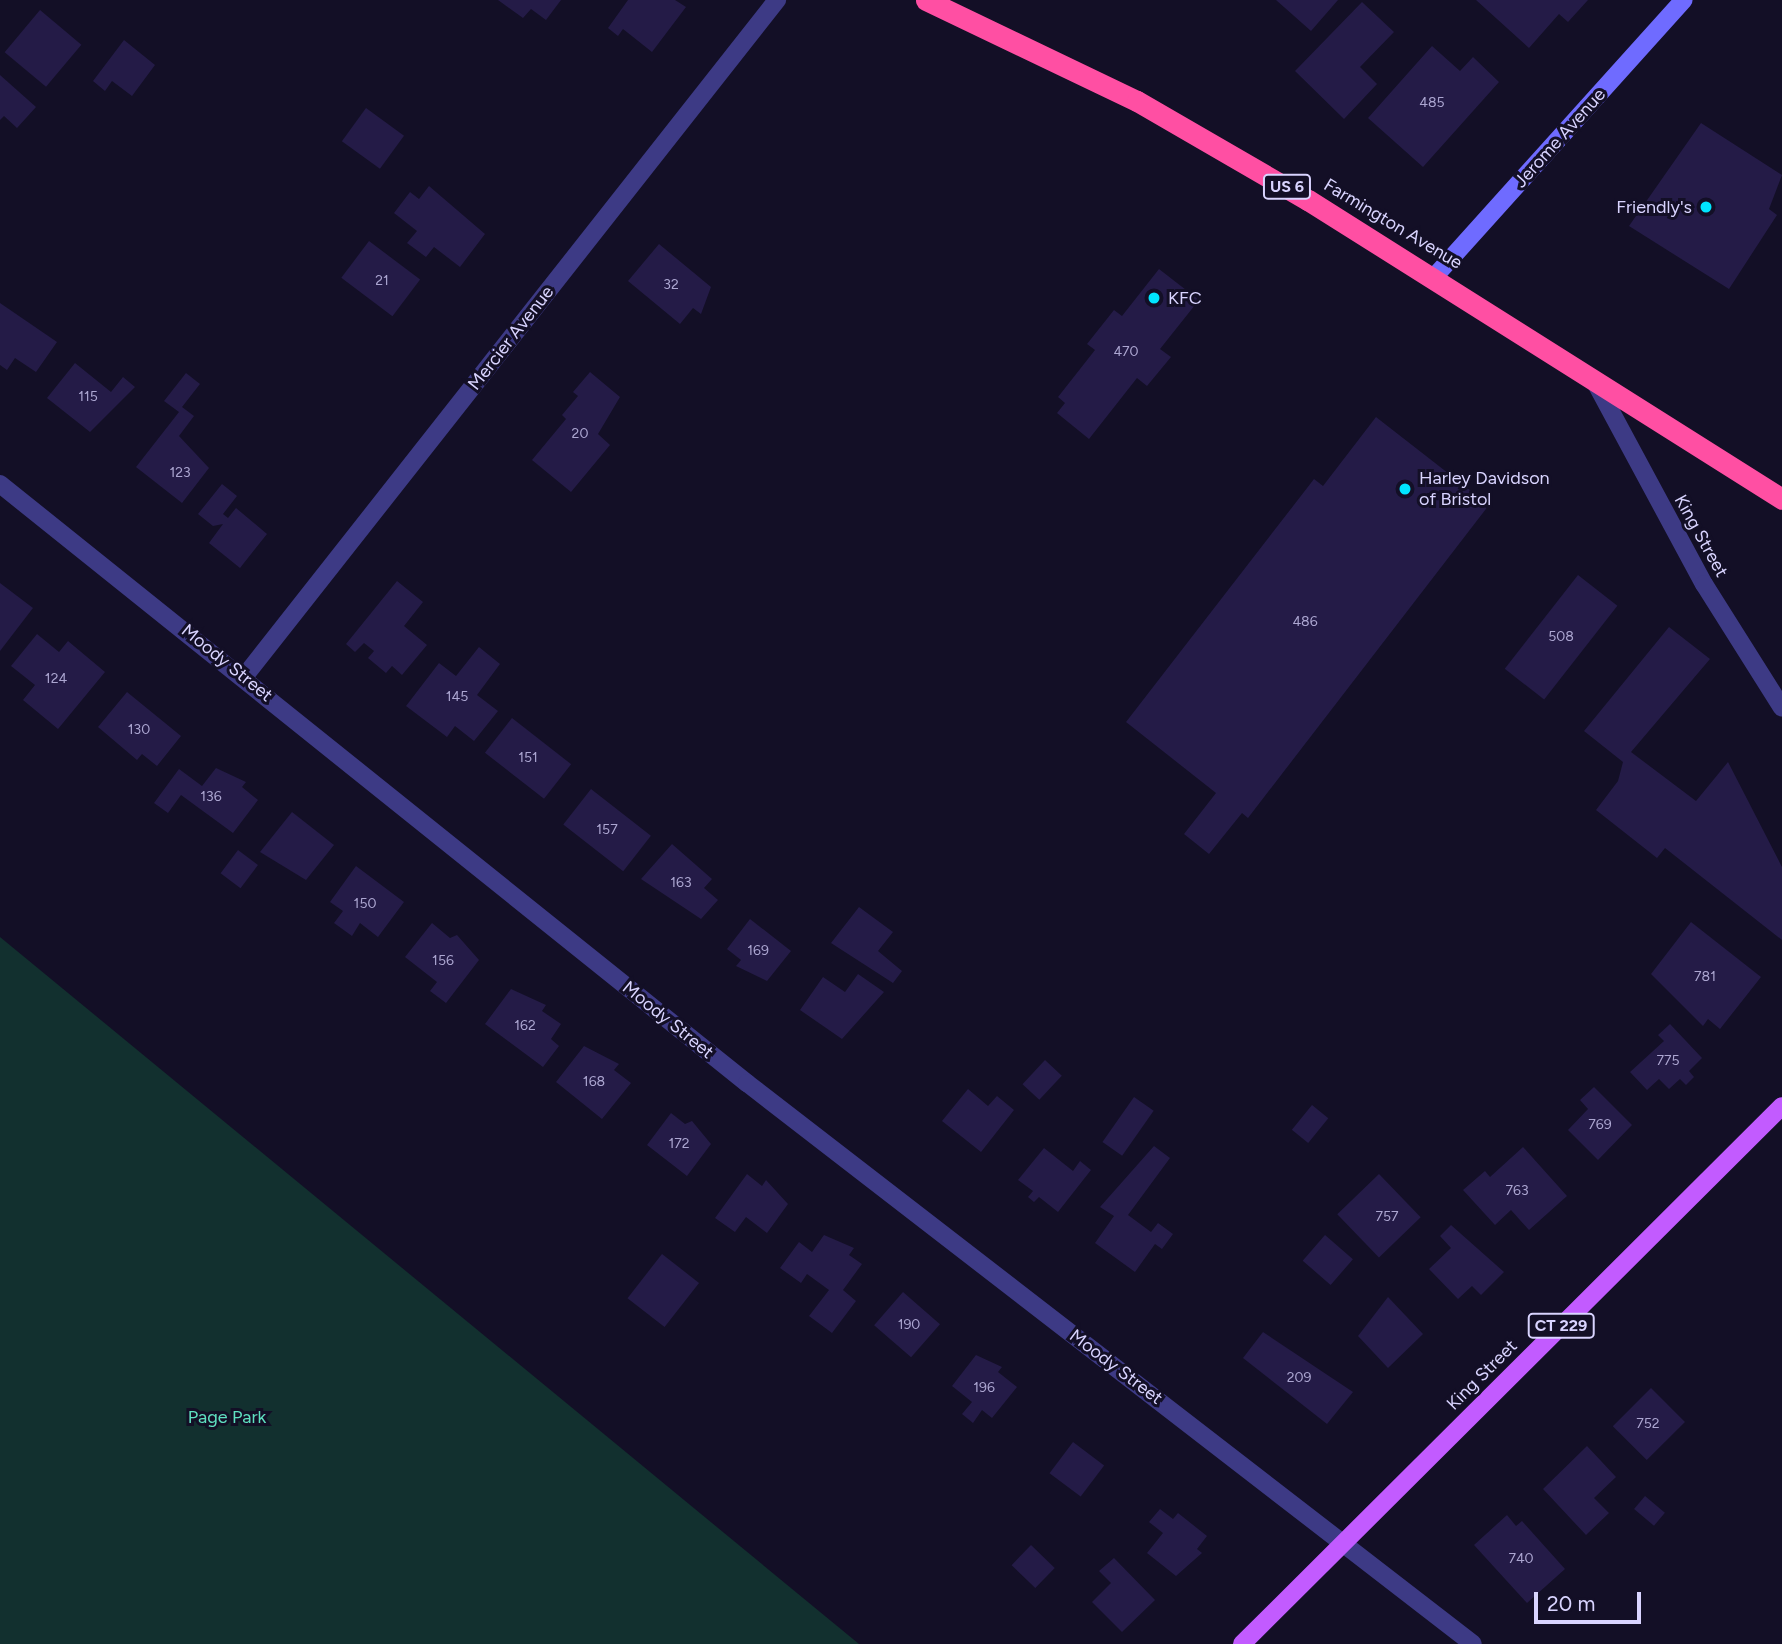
<!DOCTYPE html>
<style>
body{margin:0}
#map{position:relative;width:1782px;height:1644px;overflow:hidden;background:#130f26;font-family:Figtree,sans-serif}
div>[style]{position:absolute}
.green>*{inset:0;background:#12302f}
.building>*{inset:0;background:#241b47;transform-origin:0 0}
.street>*{height:18px;margin:-9px;padding:0 9px;transform-origin:9px;border-radius:9px;background:#3d3a85}
.secondary>*{height:18px;margin:-9px;padding:0 9px;transform-origin:9px;border-radius:9px;background:#6f6bff}
.primary>*{height:18px;margin:-9px;padding:0 9px;transform-origin:9px;border-radius:9px;background:#c25bff}
.highway>*{height:21px;margin:-10.5px;padding:0 10.5px;transform-origin:10.5px;border-radius:10.5px;background:#ff4fa3}
.dots>*{width:19px;height:19px;translate:-50% -50%;box-sizing:border-box;border:4px solid #130f26;border-radius:50%}
span{translate:-50% -50%;white-space:nowrap;text-align:center;line-height:1.15;-webkit-text-stroke:6px #130f26;paint-order:stroke}
.number-label{font-size:14px;color:#aca6d1}
.number-label span{-webkit-text-stroke-width:0}
.shield-label span{padding:2px 5px;background:#130f26;border:2px solid;border-radius:5px;-webkit-text-stroke-width:0}
.shield-label{font-size:16px;color:#d9d4ff;font-weight:700}
.street-label{font-size:18px;color:#d9d4ff}
.poi-label{font-size:18px;color:#d9d4ff}
.right{translate:-100% -50%;text-align:right}
.left{translate:0 -50%;text-align:left}
.park-label{font-size:18px;color:#5fe0c0}
.scale{position:absolute;left:1534px;top:1592px;width:107px;height:32px;box-sizing:border-box;border:4px solid #d9d4ff;border-top:0;padding-left:9px;font-size:21px;line-height:24px;white-space:nowrap;color:#d9d4ff;-webkit-text-stroke:5px #130f26;paint-order:stroke}
</style>
<div id="map">
<div class="green">
<i style="clip-path:polygon(0 937px,859px 1644px,0 1644px)"></i>
</div>
<div class="building">
<i style="clip-path:polygon(498px 0,561px 0,546px 20px,531px 9px,523px 18px)"></i>
<i style="clip-path:polygon(628px 0,675px 0,686px 7px,652px 52px,623px 29px,618px 36px,608px 28px)"></i>
<i style="clip-path:polygon(1276px 0,1338px 0,1311px 31px)"></i>
<i style="clip-path:polygon(1476px 0,1588px 0,1568px 22px,1559px 14px,1529px 48px)"></i>
<i style="clip-path:polygon(1362px 2px,1394px 32px,1360px 67px,1377px 84px,1344px 119px,1295px 71px)"></i>
<i style="left:40px;top:10px;width:54px;height:55px;rotate:40deg"></i>
<i style="clip-path:polygon(124px 40px,155px 65px,132px 96px,112px 81px,105px 91px,93px 81px)"></i>
<i style="clip-path:polygon(1432px 46px,1460px 71px,1473px 57px,1499px 82px,1423px 167px,1368px 118px)"></i>
<i style="clip-path:polygon(0 75px,36px 107px,17px 128px,4px 116px,0 120px)"></i>
<i style="left:366px;top:108px;width:47px;height:41px;rotate:36deg"></i>
<i style="clip-path:polygon(1701px 123px,1782px 175px,1769px 209px,1777px 215px,1729px 289px,1629px 226px)"></i>
<i style="clip-path:polygon(429px 186px,485px 234px,460px 267px,434px 247px,426px 257px,407px 243px,417px 231px,394px 213px,410px 192px,419px 199px)"></i>
<i style="left:369px;top:241px;width:64px;height:46px;rotate:37deg"></i>
<i style="clip-path:polygon(659px 244px,711px 287px,701px 314px,693px 308px,680px 324px,628px 281px)"></i>
<i style="clip-path:polygon(1159px 269px,1199px 300px,1160px 349px,1171px 357px,1147px 386px,1137px 378px,1089px 439px,1057px 413px,1065px 403px,1058px 397px,1095px 350px,1087px 344px,1114px 310px,1122px 316px)"></i>
<i style="clip-path:polygon(0 303px,57px 342px,36px 372px,15px 358px,7px 370px,0 365px)"></i>
<i style="clip-path:polygon(75px 363px,111px 392px,123px 377px,135px 387px,90px 432px,47px 398px)"></i>
<i style="clip-path:polygon(590px 372px,620px 397px,598px 434px,610px 445px,571px 492px,532px 460px,566px 419px,562px 415px,578px 396px,573px 392px)"></i>
<i style="clip-path:polygon(186px 373px,200px 384px,182px 407px,194px 416px,179px 436px,209px 468px,182px 503px,136px 467px,179px 412px,164px 401px)"></i>
<i style="clip-path:polygon(1376px 417px,1489px 505px,1248px 818px,1242px 813px,1209px 854px,1184px 834px,1216px 793px,1126px 722px,1314px 479px,1323px 486px)"></i>
<i style="clip-path:polygon(222px 484px,237px 496px,223px 514px,228px 518px,236px 508px,267px 534px,240px 568px,209px 543px,223px 524px,213px 526px,198px 514px)"></i>
<i style="left:1578px;top:575px;width:50px;height:119px;rotate:38deg"></i>
<i style="clip-path:polygon(397px 581px,423px 602px,404px 626px,427px 645px,402px 675px,392px 666px,386px 673px,368px 658px,374px 651px,364px 643px,355px 652px,346px 644px)"></i>
<i style="clip-path:polygon(0 583px,33px 608px,0 651px)"></i>
<i style="clip-path:polygon(1669px 627px,1710px 659px,1631px 752px,1696px 801px,1728px 762px,1782px 867px,1782px 940px,1665px 848px,1657px 858px,1596px 810px,1618px 781px,1623px 762px,1584px 731px)"></i>
<i style="clip-path:polygon(37px 634px,59px 652px,68px 641px,105px 672px,58px 729px,23px 700px,35px 685px,11px 666px)"></i>
<i style="clip-path:polygon(479px 647px,500px 664px,477px 695px,498px 711px,474px 741px,455px 726px,447px 737px,406px 706px,439px 663px,456px 676px)"></i>
<i style="clip-path:polygon(127px 692px,181px 736px,157px 766px,142px 754px,137px 760px,98px 727px)"></i>
<i style="left:512px;top:718px;width:75px;height:44px;rotate:38deg"></i>
<i style="clip-path:polygon(216px 768px,246px 782px,242px 787px,258px 800px,233px 833px,181px 795px,168px 813px,154px 803px,179px 769px,202px 786px)"></i>
<i style="left:591px;top:789px;width:76px;height:45px;rotate:38deg"></i>
<i style="clip-path:polygon(292px 812px,334px 845px,306px 880px,260px 852px)"></i>
<i style="clip-path:polygon(672px 844px,712px 879px,704px 888px,718px 900px,701px 919px,641px 879px)"></i>
<i style="left:238px;top:850px;width:25px;height:29px;rotate:37deg"></i>
<i style="clip-path:polygon(356px 866px,404px 902px,378px 937px,360px 923px,352px 936px,334px 923px,343px 911px,330px 902px)"></i>
<i style="clip-path:polygon(859px 907px,893px 932px,878px 951px,902px 971px,893px 983px,831px 943px)"></i>
<i style="clip-path:polygon(750px 919px,791px 951px,767px 981px,736px 966px,741px 960px,727px 949px)"></i>
<i style="clip-path:polygon(1691px 922px,1761px 977px,1720px 1029px,1708px 1019px,1703px 1026px,1651px 974px)"></i>
<i style="clip-path:polygon(432px 923px,450px 938px,457px 935px,479px 960px,446px 1003px,430px 991px,437px 982px,405px 957px)"></i>
<i style="clip-path:polygon(858px 974px,884px 992px,842px 1039px,800px 1010px,823px 977px,845px 992px)"></i>
<i style="clip-path:polygon(511px 989px,546px 1005px,542px 1011px,561px 1024px,551px 1039px,559px 1046px,543px 1067px,485px 1024px)"></i>
<i style="clip-path:polygon(1670px 1024px,1702px 1058px,1689px 1071px,1694px 1077px,1686px 1085px,1680px 1079px,1669px 1089px,1659px 1079px,1647px 1090px,1630px 1072px,1664px 1041px,1658px 1035px)"></i>
<i style="clip-path:polygon(584px 1046px,619px 1064px,614px 1070px,631px 1083px,602px 1119px,556px 1082px)"></i>
<i style="left:1045px;top:1060px;width:23px;height:33px;rotate:43deg"></i>
<i style="clip-path:polygon(1594px 1087px,1632px 1125px,1598px 1160px,1568px 1130px,1588px 1109px,1580px 1100px)"></i>
<i style="clip-path:polygon(968px 1089px,988px 1106px,997px 1096px,1014px 1110px,981px 1152px,942px 1121px)"></i>
<i style="left:1134px;top:1097px;width:24px;height:55px;rotate:35deg"></i>
<i style="left:1312px;top:1105px;width:21px;height:32px;rotate:39deg"></i>
<i style="clip-path:polygon(671px 1113px,685px 1124px,692px 1121px,711px 1144px,687px 1176px,647px 1145px)"></i>
<i style="clip-path:polygon(1154px 1146px,1170px 1158px,1128px 1215px,1151px 1232px,1158px 1223px,1173px 1234px,1162px 1249px,1155px 1244px,1135px 1272px,1095px 1243px,1114px 1216px,1100px 1207px)"></i>
<i style="clip-path:polygon(1523px 1147px,1567px 1196px,1529px 1230px,1511px 1210px,1495px 1225px,1463px 1190px,1485px 1171px,1490px 1177px)"></i>
<i style="clip-path:polygon(1044px 1148px,1073px 1171px,1080px 1161px,1091px 1170px,1058px 1212px,1039px 1197px,1034px 1202px,1028px 1197px,1033px 1191px,1018px 1180px)"></i>
<i style="clip-path:polygon(747px 1174px,762px 1186px,766px 1180px,788px 1204px,767px 1233px,746px 1217px,735px 1232px,715px 1218px)"></i>
<i style="left:1379px;top:1174px;width:60px;height:58px;rotate:46deg"></i>
<i style="clip-path:polygon(1451px 1225px,1504px 1272px,1481px 1295px,1472px 1286px,1458px 1299px,1429px 1269px,1451px 1248px,1440px 1236px)"></i>
<i style="clip-path:polygon(824px 1235px,854px 1248px,849px 1255px,862px 1264px,843px 1290px,856px 1301px,832px 1333px,809px 1316px,829px 1290px,807px 1274px,801px 1283px,780px 1268px,799px 1242px,812px 1252px)"></i>
<i style="left:1325px;top:1235px;width:37px;height:34px;rotate:41deg"></i>
<i style="left:662px;top:1254px;width:47px;height:56px;rotate:38deg"></i>
<i style="left:903px;top:1292px;width:49px;height:44px;rotate:41deg"></i>
<i style="clip-path:polygon(1388px 1297px,1423px 1334px,1388px 1368px,1358px 1336px)"></i>
<i style="clip-path:polygon(1263px 1332px,1353px 1392px,1327px 1424px,1243px 1358px)"></i>
<i style="clip-path:polygon(976px 1355px,1002px 1367px,998px 1372px,1017px 1387px,992px 1418px,982px 1410px,973px 1423px,962px 1414px,972px 1402px,952px 1386px)"></i>
<i style="left:1651px;top:1388px;width:48px;height:54px;rotate:45deg"></i>
<i style="left:1073px;top:1442px;width:39px;height:39px;rotate:37deg"></i>
<i style="clip-path:polygon(1587px 1446px,1616px 1477px,1594px 1498px,1609px 1513px,1586px 1535px,1543px 1489px)"></i>
<i style="left:1645px;top:1496px;width:26px;height:17px;rotate:40deg"></i>
<i style="clip-path:polygon(1160px 1509px,1173px 1519px,1178px 1513px,1207px 1536px,1197px 1549px,1202px 1553px,1176px 1576px,1147px 1553px,1163px 1533px,1149px 1522px)"></i>
<i style="clip-path:polygon(1507px 1515px,1516px 1526px,1522px 1521px,1565px 1569px,1527px 1603px,1474px 1545px)"></i>
<i style="left:1031px;top:1545px;width:33px;height:28px;rotate:44deg"></i>
<i style="clip-path:polygon(1114px 1558px,1155px 1600px,1122px 1632px,1092px 1602px,1111px 1583px,1099px 1571px)"></i>
</div>
<div class="street">
<i style="left:1594px;top:380px;width:232px;rotate:61.7deg"></i>
<i style="left:1704px;top:584px;width:146px;rotate:57.8deg"></i>
<i style="left:0;top:484px;width:958px;rotate:38.73deg"></i>
<i style="left:747px;top:1083px;width:917px;rotate:37.69deg"></i>
<i style="left:244px;top:677px;width:862px;rotate:-51.79deg"></i>
</div>
<div class="secondary">
<i style="left:1436px;top:275px;width:370px;rotate:-48deg"></i>
</div>
<div class="primary">
<i style="left:1242px;top:1644px;width:762px;rotate:-44.89deg"></i>
</div>
<div class="highway">
<i style="left:926px;top:0;width:234px;rotate:25.6deg"></i>
<i style="left:1137px;top:101px;width:198px;rotate:30.1deg"></i>
<i style="left:1308px;top:200px;width:560px;rotate:32.24deg"></i>
</div>
<div class="dots">
<i style="left:1706px;top:207px;background:#00e5ff"></i>
<i style="left:1154px;top:298px;background:#00e5ff"></i>
<i style="left:1405px;top:489px;background:#00e5ff"></i>
</div>
<div class="number-label">
<span style="left:1432px;top:103px">485</span>
<span style="left:382px;top:281px">21</span>
<span style="left:671px;top:285px">32</span>
<span style="left:1126px;top:352px">470</span>
<span style="left:88px;top:397px">115</span>
<span style="left:580px;top:434px">20</span>
<span style="left:180px;top:473px">123</span>
<span style="left:1305px;top:622px">486</span>
<span style="left:1561px;top:637px">508</span>
<span style="left:56px;top:679px">124</span>
<span style="left:457px;top:697px">145</span>
<span style="left:139px;top:730px">130</span>
<span style="left:528px;top:758px">151</span>
<span style="left:211px;top:797px">136</span>
<span style="left:607px;top:830px">157</span>
<span style="left:681px;top:883px">163</span>
<span style="left:365px;top:904px">150</span>
<span style="left:758px;top:951px">169</span>
<span style="left:443px;top:961px">156</span>
<span style="left:1705px;top:977px">781</span>
<span style="left:525px;top:1026px">162</span>
<span style="left:1668px;top:1061px">775</span>
<span style="left:594px;top:1082px">168</span>
<span style="left:1600px;top:1125px">769</span>
<span style="left:679px;top:1144px">172</span>
<span style="left:1517px;top:1191px">763</span>
<span style="left:1387px;top:1217px">757</span>
<span style="left:909px;top:1325px">190</span>
<span style="left:1299px;top:1378px">209</span>
<span style="left:984px;top:1388px">196</span>
<span style="left:1648px;top:1424px">752</span>
<span style="left:1521px;top:1559px">740</span>
</div>
<div class="shield-label">
<span style="left:1287px;top:187px">US 6</span>
<span style="left:1561px;top:1326px">CT 229</span>
</div>
<div class="street-label">
<span style="left:1560px;top:138px;rotate:-48deg">Jerome Avenue</span>
<span style="left:1393px;top:224px;rotate:31deg">Farmington Avenue</span>
<span style="left:511px;top:338px;rotate:-52deg">Mercier Avenue</span>
<span style="left:1701px;top:536px;rotate:61deg">King Street</span>
<span style="left:227px;top:663px;rotate:39deg">Moody Street</span>
<span style="left:668px;top:1020px;rotate:39deg">Moody Street</span>
<span style="left:1116px;top:1367px;rotate:37deg">Moody Street</span>
<span style="left:1482px;top:1375px;rotate:-45deg">King Street</span>
</div>
<div class="poi-label">
<span class="right" style="left:1692px;top:207px">Friendly's</span>
<span class="left" style="left:1168px;top:298px">KFC</span>
<span class="left" style="left:1419px;top:489px">Harley Davidson<br>of Bristol</span>
</div>
<div class="park-label">
<span style="left:227px;top:1417px">Page Park</span>
</div>
<div class="scale">20 m</div>
</div>
